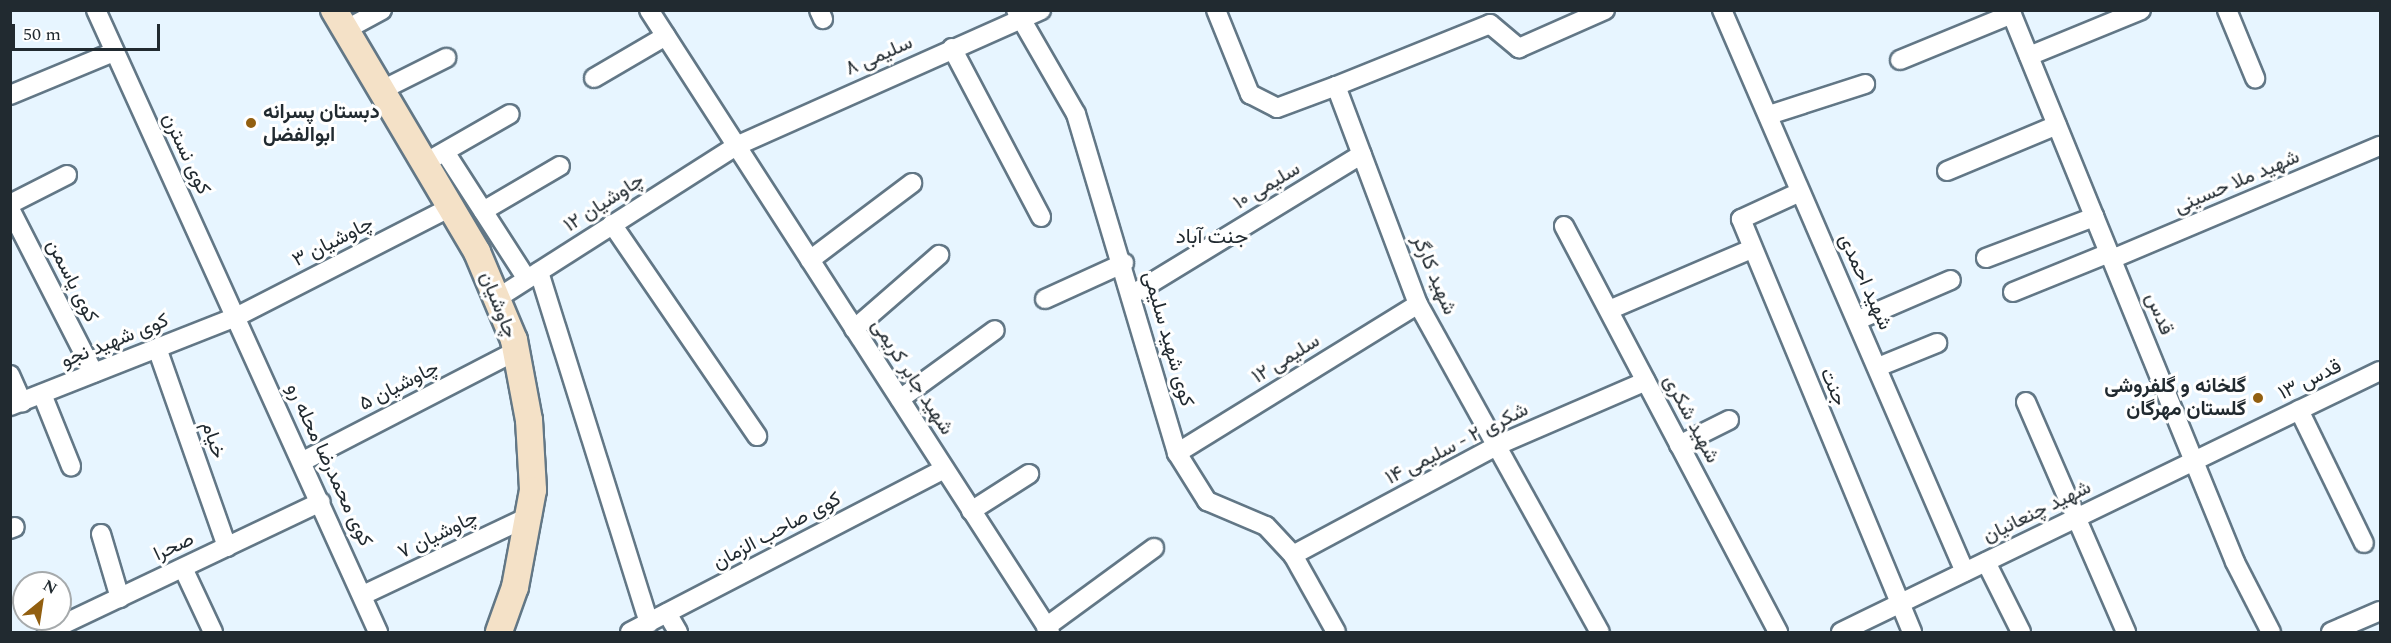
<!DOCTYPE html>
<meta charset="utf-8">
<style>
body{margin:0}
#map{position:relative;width:2391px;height:643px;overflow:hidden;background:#e7f5ff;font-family:Spectral,Vazirmatn,serif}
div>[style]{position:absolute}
.roads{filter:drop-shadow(2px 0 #627786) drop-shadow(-2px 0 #627786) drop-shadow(0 2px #627786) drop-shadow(0 -2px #627786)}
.minor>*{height:18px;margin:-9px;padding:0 9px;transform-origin:9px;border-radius:9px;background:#fff}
.secondary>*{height:26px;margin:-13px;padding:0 13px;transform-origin:13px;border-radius:13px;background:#f4e1c7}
.dots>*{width:16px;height:16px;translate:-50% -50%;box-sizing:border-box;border:3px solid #fff;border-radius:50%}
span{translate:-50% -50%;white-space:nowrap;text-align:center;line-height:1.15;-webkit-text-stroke:6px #fff;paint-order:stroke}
.street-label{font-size:20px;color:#212a30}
.poi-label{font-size:20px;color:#212a30;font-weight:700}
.left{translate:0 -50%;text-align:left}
.right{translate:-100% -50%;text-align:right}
.neighbourhood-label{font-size:21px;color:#212a30}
.frame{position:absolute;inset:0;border:12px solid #212a30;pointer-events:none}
.north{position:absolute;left:12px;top:571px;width:60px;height:60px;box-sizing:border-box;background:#fff;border:2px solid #a6aaac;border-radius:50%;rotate:30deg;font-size:16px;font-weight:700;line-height:24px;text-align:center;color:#212a30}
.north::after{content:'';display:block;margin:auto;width:21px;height:27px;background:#925f10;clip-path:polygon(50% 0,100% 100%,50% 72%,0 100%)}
.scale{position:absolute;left:12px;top:24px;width:148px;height:27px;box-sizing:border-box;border:3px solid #212a30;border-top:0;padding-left:8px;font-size:18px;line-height:21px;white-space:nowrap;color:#212a30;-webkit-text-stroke:4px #fff;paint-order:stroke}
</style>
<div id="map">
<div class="roads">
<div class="minor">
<i style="left:96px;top:10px;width:683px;rotate:65.61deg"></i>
<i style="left:649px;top:10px;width:740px;rotate:57.19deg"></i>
<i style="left:819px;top:10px;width:10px;rotate:66deg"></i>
<i style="left:1016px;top:10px;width:120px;rotate:60deg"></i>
<i style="left:1076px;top:114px;width:354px;rotate:73.4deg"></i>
<i style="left:1177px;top:453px;width:57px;rotate:58deg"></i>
<i style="left:1207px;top:501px;width:64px;rotate:23deg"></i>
<i style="left:1266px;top:526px;width:40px;rotate:47deg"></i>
<i style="left:1293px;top:555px;width:88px;rotate:60.8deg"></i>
<i style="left:1216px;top:10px;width:91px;rotate:68deg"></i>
<i style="left:1250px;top:94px;width:30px;rotate:27deg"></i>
<i style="left:1277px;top:108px;width:63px;rotate:-20.4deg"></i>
<i style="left:1336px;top:86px;width:233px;rotate:69.4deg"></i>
<i style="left:1418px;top:304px;width:375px;rotate:61deg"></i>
<i style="left:1722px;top:10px;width:612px;rotate:66.62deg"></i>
<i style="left:2010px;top:10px;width:596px;rotate:67.82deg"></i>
<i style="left:2235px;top:562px;width:79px;rotate:62.8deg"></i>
<i style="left:2227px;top:10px;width:74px;rotate:67.6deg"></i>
<i style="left:345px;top:30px;width:42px;rotate:-28.4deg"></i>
<i style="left:952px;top:48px;width:191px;rotate:62.2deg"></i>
<i style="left:2029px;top:56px;width:121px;rotate:-22.3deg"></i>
<i style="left:1900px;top:60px;width:121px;rotate:-22.3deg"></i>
<i style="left:594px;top:78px;width:83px;rotate:-30.3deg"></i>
<i style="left:1336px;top:86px;width:166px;rotate:-21.9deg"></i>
<i style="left:1490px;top:24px;width:38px;rotate:40deg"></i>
<i style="left:1519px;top:48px;width:94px;rotate:-23.8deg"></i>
<i style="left:382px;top:90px;width:72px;rotate:-26.6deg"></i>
<i style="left:10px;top:95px;width:113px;rotate:-22.5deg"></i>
<i style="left:1769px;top:115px;width:101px;rotate:-17.9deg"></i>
<i style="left:445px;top:152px;width:151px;rotate:57.2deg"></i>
<i style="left:435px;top:157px;width:86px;rotate:-29.8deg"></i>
<i style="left:1947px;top:171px;width:119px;rotate:-22.7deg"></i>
<i style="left:1800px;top:192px;width:65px;rotate:155.4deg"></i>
<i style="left:1741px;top:219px;width:447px;rotate:67.5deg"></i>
<i style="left:10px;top:204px;width:64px;rotate:-27deg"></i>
<i style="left:10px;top:209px;width:184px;rotate:62.9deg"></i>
<i style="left:483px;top:211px;width:89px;rotate:-30.3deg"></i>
<i style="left:612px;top:224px;width:257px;rotate:55.6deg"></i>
<i style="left:1564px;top:226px;width:459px;rotate:62.2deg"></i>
<i style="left:1986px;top:258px;width:116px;rotate:-20.8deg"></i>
<i style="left:2112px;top:259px;width:291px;rotate:-22.9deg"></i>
<i style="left:810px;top:260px;width:128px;rotate:-37deg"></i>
<i style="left:539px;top:272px;width:368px;rotate:72.6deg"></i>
<i style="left:2013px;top:292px;width:104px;rotate:-22.1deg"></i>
<i style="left:1133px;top:294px;width:268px;rotate:-31.4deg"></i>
<i style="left:496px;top:299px;width:285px;rotate:-32.5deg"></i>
<i style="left:736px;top:146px;width:334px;rotate:-24deg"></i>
<i style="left:1045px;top:299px;width:87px;rotate:-24.5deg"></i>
<i style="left:1609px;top:310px;width:155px;rotate:-23.2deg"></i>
<i style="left:1858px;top:320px;width:101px;rotate:-23.3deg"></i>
<i style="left:854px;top:329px;width:113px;rotate:-41deg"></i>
<i style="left:157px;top:348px;width:211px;rotate:70.6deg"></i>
<i style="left:1878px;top:367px;width:64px;rotate:-22.1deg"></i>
<i style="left:10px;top:375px;width:30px;rotate:66deg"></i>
<i style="left:42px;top:394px;width:78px;rotate:68.1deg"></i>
<i style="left:900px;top:399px;width:117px;rotate:-36deg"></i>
<i style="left:2026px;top:402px;width:251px;rotate:66.5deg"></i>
<i style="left:10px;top:406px;width:243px;rotate:-21.5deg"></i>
<i style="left:236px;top:317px;width:242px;rotate:-27.1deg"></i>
<i style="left:2299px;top:410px;width:148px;rotate:64deg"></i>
<i style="left:1679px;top:445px;width:56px;rotate:-26.6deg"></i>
<i style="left:1177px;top:453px;width:283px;rotate:-31.7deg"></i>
<i style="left:303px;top:461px;width:240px;rotate:-27.3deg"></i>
<i style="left:971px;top:511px;width:69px;rotate:-32.5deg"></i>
<i style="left:10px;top:529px;width:5px;rotate:-22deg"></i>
<i style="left:101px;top:534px;width:67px;rotate:73.5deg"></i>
<i style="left:1293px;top:555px;width:230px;rotate:-28.2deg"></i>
<i style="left:1496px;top:446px;width:163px;rotate:-23.4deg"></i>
<i style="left:1986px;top:562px;width:78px;rotate:63.4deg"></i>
<i style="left:183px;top:568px;width:71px;rotate:64.9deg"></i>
<i style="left:363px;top:595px;width:187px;rotate:-25.3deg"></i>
<i style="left:667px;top:613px;width:22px;rotate:60deg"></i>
<i style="left:1046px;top:627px;width:134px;rotate:-36.2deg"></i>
<i style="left:47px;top:632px;width:303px;rotate:-25.4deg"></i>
<i style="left:630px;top:632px;width:354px;rotate:-27.4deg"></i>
<i style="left:1841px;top:632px;width:599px;rotate:-25.84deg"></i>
<i style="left:2331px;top:632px;width:53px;rotate:-23.2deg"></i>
</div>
<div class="secondary">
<i style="left:334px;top:10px;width:281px;rotate:59.4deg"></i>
<i style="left:477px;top:252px;width:95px;rotate:67.2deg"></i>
<i style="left:514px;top:340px;width:81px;rotate:79.4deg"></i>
<i style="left:529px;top:420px;width:70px;rotate:86.7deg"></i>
<i style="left:533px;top:490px;width:99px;rotate:100.5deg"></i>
<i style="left:515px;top:587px;width:48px;rotate:109.6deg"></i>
</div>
</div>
<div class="dots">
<i style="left:251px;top:123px;background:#925f10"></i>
<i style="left:2258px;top:398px;background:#925f10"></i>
</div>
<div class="street-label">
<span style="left:879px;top:56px;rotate:-24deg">سلیمی ۸</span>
<span style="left:186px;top:154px;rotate:65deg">کوی نسترن</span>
<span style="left:2237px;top:182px;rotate:-23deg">شهید ملا حسینی</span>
<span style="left:1267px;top:186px;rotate:-31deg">سلیمی ۱۰</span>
<span style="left:604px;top:203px;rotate:-33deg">چاوشیان ۱۲</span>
<span style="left:333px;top:242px;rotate:-27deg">چاوشیان ۳</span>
<span style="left:1434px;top:275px;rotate:67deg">شهید کارگر</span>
<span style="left:72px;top:281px;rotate:63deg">کوی یاسمن</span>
<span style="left:1865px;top:282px;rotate:66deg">شهید احمدی</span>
<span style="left:498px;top:305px;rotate:68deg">چاوشیان</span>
<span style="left:2159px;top:314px;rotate:68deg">قدس</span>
<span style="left:1168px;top:339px;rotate:74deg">کوی شهید سلیمی</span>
<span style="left:115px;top:341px;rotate:-22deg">کوی شهید نجو</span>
<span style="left:1286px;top:359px;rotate:-32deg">سلیمی ۱۲</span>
<span style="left:912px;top:377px;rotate:57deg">شهید جابر کریمی</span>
<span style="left:2310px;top:380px;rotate:-26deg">قدس ۱۳</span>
<span style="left:399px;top:386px;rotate:-27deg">چاوشیان ۵</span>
<span style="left:1833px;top:387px;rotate:67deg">جنت</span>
<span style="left:1691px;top:419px;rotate:62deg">شهید شکری</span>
<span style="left:213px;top:440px;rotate:71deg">خیام</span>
<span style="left:1457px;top:444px;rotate:-27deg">شکری ۲ - سلیمی ۱۴</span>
<span style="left:329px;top:465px;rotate:65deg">کوی محمدرضا محله رو</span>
<span style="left:2037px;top:512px;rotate:-26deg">شهید چنعانیان</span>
<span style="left:777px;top:531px;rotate:-28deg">کوی صاحب الزمان</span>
<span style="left:438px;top:535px;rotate:-26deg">چاوشیان ۷</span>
<span style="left:174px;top:547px;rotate:-25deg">صحرا</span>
</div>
<div class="poi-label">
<span class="left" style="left:263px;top:124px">دبستان پسرانه<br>ابوالفضل</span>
<span class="right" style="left:2246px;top:398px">گلخانه و گلفروشی<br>گلستان مهرگان</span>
</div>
<div class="neighbourhood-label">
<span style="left:1212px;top:237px">جنت آباد</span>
</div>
<div class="frame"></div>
<div class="north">N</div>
<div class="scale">50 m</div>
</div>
